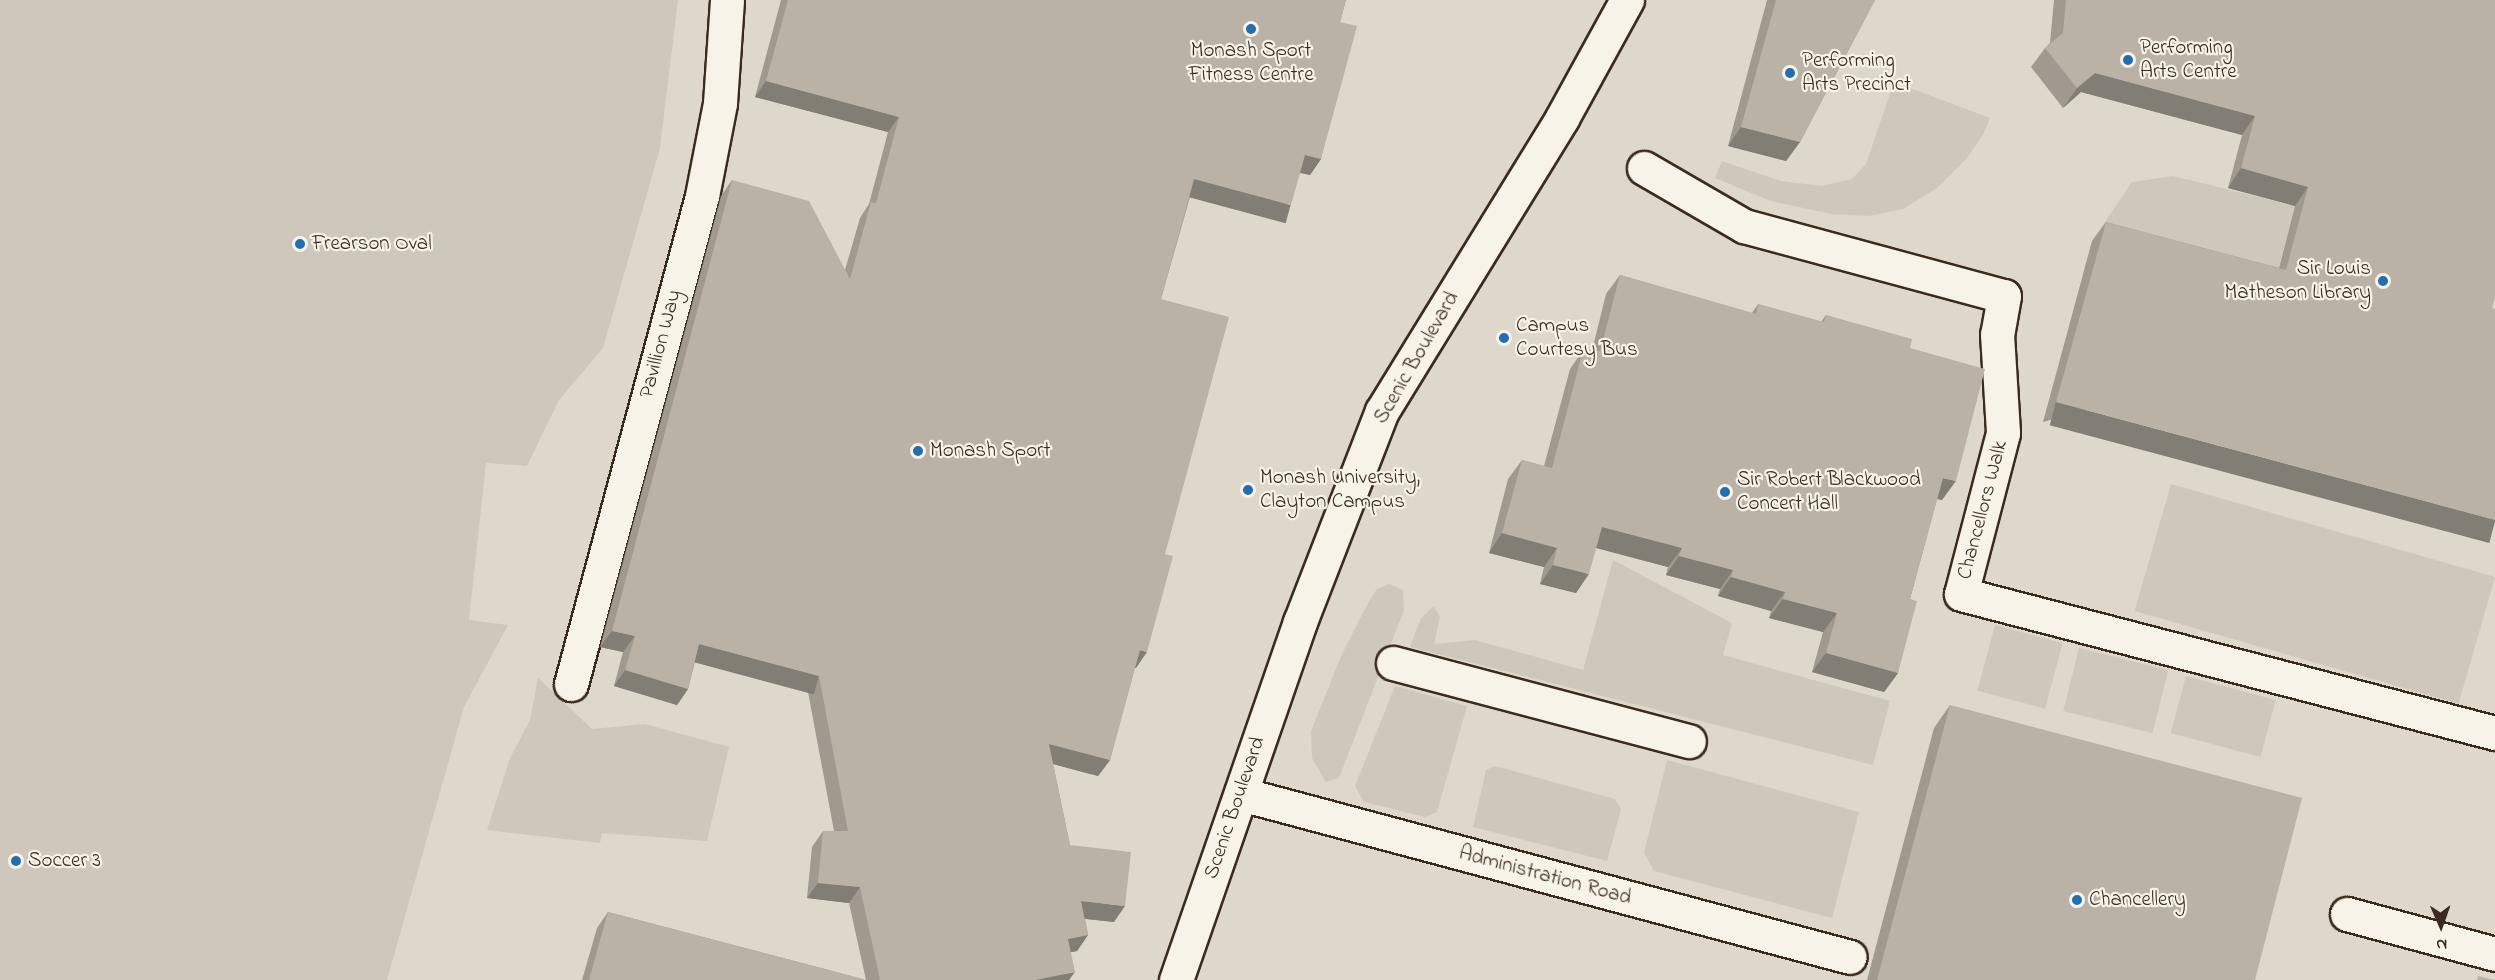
<!DOCTYPE html>
<style>
body{margin:0}
#map{position:relative;width:2495px;height:980px;overflow:hidden;background:#ece7dc;font-family:"Indie Flower",sans-serif}
div>[style]{position:absolute}
.built>*{inset:0;background:#ddd7cc;transform-origin:0 0}
.green>*{inset:0;background:#cec8bc;transform-origin:0 0}
.roads{filter:drop-shadow(2px 0 #3b2a1e) drop-shadow(-2px 0 #3b2a1e) drop-shadow(0 2px #3b2a1e) drop-shadow(0 -2px #3b2a1e)}
.minor>*{height:33px;margin:-16.5px;padding:0 16.5px;transform-origin:16.5px;border-radius:16.5px;background:#f7f3e8}
.wall>*{inset:0;background:#a09990}
.shaded-wall>*{inset:0;background:#827d75;transform-origin:0 0}
.building>*{inset:0;background:#bab2a7}
.dots>*{width:16px;height:16px;translate:-50% -50%;box-sizing:border-box;border:3px solid #f7f3e8;border-radius:50%}
span{translate:-50% -50%;white-space:nowrap;text-align:center;line-height:1.15;-webkit-text-stroke:4.5px #f7f3e8;paint-order:stroke}
.poi-label{font-size:21px;color:#3b2a1e}
.left{translate:0 -50%;text-align:left}
.right{translate:-100% -50%;text-align:right}
.street-label{font-size:21px;color:#3b2a1e}
.north{position:absolute;left:2411px;top:896px;width:60px;height:60px;-webkit-text-stroke:4px #f7f3e8;paint-order:stroke;rotate:178deg;font-size:16px;font-weight:700;line-height:24px;text-align:center;color:#3b2a1e}
.north::after{content:'';display:block;margin:auto;width:21px;height:27px;background:#3b2a1e;clip-path:polygon(50% 0,100% 100%,50% 72%,0 100%)}
</style>
<div id="map">
<div class="built">
<i style="left:0;top:0;width:2495px;height:980px"></i>
</div>
<div class="green">
<i style="clip-path:polygon(0 0,678px 0,660px 148px,603px 348px,559px 400px,527px 466px,486px 463px,469px 620px,508px 625px,464px 707px,387px 980px,0 980px)"></i>
<i style="clip-path:polygon(1894px 82px,1990px 118px,1983px 135px,1967px 158px,1937px 188px,1903px 209px,1869px 216px,1831px 214px,1771px 201px,1715px 178px,1722px 161px,1781px 181px,1822px 186px,1852px 179px,1866px 164px)"></i>
<i style="clip-path:polygon(2173px 176px,2295px 206px,2273px 289px,2092px 241px,2132px 182px)"></i>
<i style="left:2171px;top:484px;width:337px;height:132px;rotate:16deg"></i>
<i style="clip-path:polygon(1613px 560px,1732px 623px,1723px 655px,1890px 701px,1873px 765px,1410px 647px,1421px 618px,1434px 606px,1440px 617px,1434px 644px,1475px 640px,1583px 670px)"></i>
<i style="clip-path:polygon(1389px 584px,1403px 590px,1404px 610px,1339px 778px,1326px 782px,1312px 758px,1311px 731px,1342px 654px,1369px 601px,1377px 589px)"></i>
<i style="left:1995px;top:625px;width:70px;height:68px;rotate:15deg"></i>
<i style="left:2079px;top:648px;width:92px;height:65px;rotate:14deg"></i>
<i style="left:2186px;top:676px;width:93px;height:59px;rotate:15deg"></i>
<i style="clip-path:polygon(538px 678px,592px 729px,645px 724px,729px 747px,707px 841px,602px 833px,600px 843px,487px 830px,510px 758px,530px 720px)"></i>
<i style="clip-path:polygon(1395px 686px,1467px 706px,1437px 812px,1425px 817px,1364px 802px,1355px 786px)"></i>
<i style="clip-path:polygon(1667px 760px,1859px 812px,1832px 918px,1654px 871px,1644px 853px)"></i>
<i style="clip-path:polygon(1495px 766px,1615px 799px,1621px 809px,1607px 861px,1473px 827px,1486px 770px)"></i>
</div>
<div class="roads">
<div class="minor">
<i style="left:1644px;top:168px;width:116px;rotate:30.1deg"></i>
<i style="left:1744px;top:226px;width:269px;rotate:15.1deg"></i>
<i style="left:2004px;top:296px;width:39px;rotate:100deg"></i>
<i style="left:1997px;top:334px;width:99px;rotate:86.5deg"></i>
<i style="left:2003px;top:433px;width:166px;rotate:104.6deg"></i>
<i style="left:1961px;top:594px;width:552px;rotate:14.59deg"></i>
<i style="left:1393px;top:663px;width:306px;rotate:14.8deg"></i>
<i style="left:571px;top:684px;width:505px;rotate:-74.97deg"></i>
<i style="left:702px;top:196px;width:95px;rotate:-79deg"></i>
<i style="left:720px;top:103px;width:103px;rotate:-86.1deg"></i>
<i style="left:1241px;top:794px;width:630px;rotate:14.98deg"></i>
<i style="left:2347px;top:914px;width:153px;rotate:15.1deg"></i>
<i style="left:1176px;top:980px;width:379px;rotate:-70.9deg"></i>
<i style="left:1300px;top:622px;width:226px;rotate:-68.8deg"></i>
<i style="left:1382px;top:411px;width:344px;rotate:-58.4deg"></i>
<i style="left:1562px;top:118px;width:135px;rotate:-61.2deg"></i>
</div>
</div>
<div class="wall">
<i style="clip-path:polygon(781px 0,1346px 0,1340px 22px,1321px 159px,1310px 175px,1300px 173px,1280px 221px,1190px 197px,1161px 299px,1165px 554px,1136px 668px,1135px 667px,1110px 760px,1098px 776px,1053px 764px,1070px 845px,1114px 922px,1085px 919px,1088px 935px,1077px 951px,1071px 952px,1069px 980px,582px 980px,597px 928px,608px 912px,866px 980px,849px 903px,807px 898px,812px 847px,823px 831px,834px 831px,808px 692px,695px 662px,688px 689px,677px 705px,614px 686px,623px 652px,600px 647px,721px 196px,732px 180px,845px 270px,860px 218px,869px 204px,888px 132px,755px 97px)"></i>
<i style="clip-path:polygon(1767px 0,1875px 0,1800px 142px,1786px 161px,1728px 146px)"></i>
<i style="clip-path:polygon(2054px 0,2495px 0,2495px 298px,2043px 422px,2092px 241px,2106px 222px,2279px 268px,2295px 206px,2228px 188px,2242px 135px,2081px 92px,2063px 108px,2031px 67px,2045px 48px,2050px 43px)"></i>
<i style="clip-path:polygon(1620px 275px,1752px 313px,1758px 304px,1821px 322px,1826px 315px,1910px 348px,1942px 500px,1937px 499px,1910px 599px,1898px 673px,1884px 692px,1812px 672px,1823px 632px,1769px 618px,1771px 611px,1718px 596px,1720px 589px,1666px 575px,1668px 567px,1596px 548px,1576px 593px,1540px 584px,1544px 567px,1489px 553px,1508px 479px,1522px 460px,1544px 466px,1570px 369px,1583px 350px,1592px 351px,1606px 294px)"></i>
<i style="clip-path:polygon(1950px 705px,2255px 980px,1867px 980px,1934px 728px)"></i>
</div>
<div class="shaded-wall">
<i style="clip-path:polygon(2095px 73px,2255px 116px,2242px 135px,2081px 92px,2063px 108px,2077px 88px)"></i>
<i style="clip-path:polygon(766px 81px,899px 117px,888px 132px,755px 97px)"></i>
<i style="clip-path:polygon(1741px 127px,1800px 142px,1786px 161px,1728px 146px)"></i>
<i style="clip-path:polygon(1305px 155px,1321px 159px,1310px 175px,1293px 171px)"></i>
<i style="clip-path:polygon(2241px 168px,2308px 187px,2295px 206px,2228px 188px)"></i>
<i style="left:1194px;top:179px;width:100px;height:19px;rotate:15deg"></i>
<i style="left:2056px;top:402px;width:455px;height:24px;rotate:15deg"></i>
<i style="clip-path:polygon(1943px 478px,1956px 481px,1942px 500px,1929px 497px)"></i>
<i style="clip-path:polygon(1602px 527px,1682px 548px,1668px 567px,1589px 546px)"></i>
<i style="clip-path:polygon(1502px 533px,1557px 548px,1544px 567px,1489px 553px)"></i>
<i style="clip-path:polygon(1679px 556px,1733px 570px,1720px 589px,1666px 575px)"></i>
<i style="clip-path:polygon(1553px 565px,1589px 574px,1576px 593px,1540px 584px)"></i>
<i style="clip-path:polygon(1731px 577px,1785px 592px,1771px 611px,1718px 596px)"></i>
<i style="clip-path:polygon(1783px 599px,1837px 613px,1823px 632px,1769px 618px)"></i>
<i style="clip-path:polygon(612px 631px,635px 636px,623px 652px,600px 647px)"></i>
<i style="left:699px;top:644px;width:124px;height:19px;rotate:15deg"></i>
<i style="clip-path:polygon(1140px 650px,1147px 652px,1136px 668px,1129px 666px)"></i>
<i style="clip-path:polygon(1826px 653px,1898px 673px,1884px 692px,1812px 672px)"></i>
<i style="clip-path:polygon(625px 670px,688px 689px,677px 705px,614px 686px)"></i>
<i style="clip-path:polygon(1049px 744px,1110px 760px,1098px 776px,1038px 760px)"></i>
<i style="clip-path:polygon(818px 883px,860px 887px,849px 903px,807px 898px)"></i>
<i style="clip-path:polygon(1081px 901px,1125px 906px,1114px 922px,1070px 917px)"></i>
<i style="clip-path:polygon(1088px 935px,1077px 951px,1057px 955px,1068px 939px)"></i>
<i style="clip-path:polygon(1075px 972px,1069px 980px,1035px 980px)"></i>
</div>
<div class="building">
<i style="clip-path:polygon(788px 0,1346px 0,1340px 22px,1357px 26px,1321px 159px,1305px 155px,1291px 205px,1194px 179px,1161px 299px,1229px 317px,1165px 554px,1173px 556px,1147px 652px,1140px 650px,1110px 760px,1049px 744px,1070px 845px,1131px 852px,1125px 906px,1081px 901px,1088px 935px,1068px 939px,1075px 972px,1035px 980px,880px 980px,860px 887px,818px 883px,823px 831px,848px 831px,819px 676px,699px 644px,688px 689px,625px 670px,635px 636px,612px 631px,732px 180px,809px 201px,850px 279px,871px 202px,876px 203px,899px 117px,766px 81px)"></i>
<i style="clip-path:polygon(1776px 0,1875px 0,1800px 142px,1741px 127px)"></i>
<i style="clip-path:polygon(2066px 0,2495px 0,2495px 298px,2492px 308px,2495px 309px,2495px 520px,2056px 402px,2106px 222px,2286px 270px,2308px 187px,2241px 168px,2255px 116px,2095px 73px,2077px 88px,2045px 48px,2063px 33px)"></i>
<i style="clip-path:polygon(1620px 275px,1756px 314px,1758px 304px,1824px 322px,1826px 315px,1912px 339px,1910px 348px,1985px 369px,1956px 481px,1943px 478px,1910px 599px,1917px 601px,1898px 673px,1826px 653px,1837px 613px,1783px 599px,1785px 592px,1731px 577px,1733px 570px,1679px 556px,1682px 548px,1602px 527px,1589px 574px,1553px 565px,1557px 548px,1502px 533px,1522px 460px,1552px 468px,1583px 350px,1600px 351px)"></i>
<i style="clip-path:polygon(1950px 705px,2302px 798px,2255px 980px,1877px 980px)"></i>
<i style="clip-path:polygon(608px 912px,866px 980px,589px 980px)"></i>
<i style="clip-path:polygon(2478px 976px,2495px 980px,2477px 980px)"></i>
</div>
<div class="dots">
<i style="left:1251px;top:29px;background:#1f6fb2"></i>
<i style="left:2128px;top:60px;background:#1f6fb2"></i>
<i style="left:1790px;top:73px;background:#1f6fb2"></i>
<i style="left:300px;top:244px;background:#1f6fb2"></i>
<i style="left:2383px;top:281px;background:#1f6fb2"></i>
<i style="left:1504px;top:338px;background:#1f6fb2"></i>
<i style="left:918px;top:451px;background:#1f6fb2"></i>
<i style="left:1248px;top:490px;background:#1f6fb2"></i>
<i style="left:1725px;top:492px;background:#1f6fb2"></i>
<i style="left:16px;top:861px;background:#1f6fb2"></i>
<i style="left:2077px;top:900px;background:#1f6fb2"></i>
</div>
<div class="poi-label">
<span class="left" style="left:2140px;top:60px">Performing<br>Arts Centre</span>
<span style="left:1251px;top:63px">Monash Sport<br>Fitness Centre</span>
<span class="left" style="left:1802px;top:73px">Performing<br>Arts Precinct</span>
<span class="left" style="left:312px;top:244px">Frearson Oval</span>
<span class="right" style="left:2371px;top:281px">Sir Louis<br>Matheson Library</span>
<span class="left" style="left:1516px;top:338px">Campus<br>Courtesy Bus</span>
<span class="left" style="left:930px;top:451px">Monash Sport</span>
<span class="left" style="left:1260px;top:490px">Monash University,<br>Clayton Campus</span>
<span class="left" style="left:1737px;top:492px">Sir Robert Blackwood<br>Concert Hall</span>
<span class="left" style="left:28px;top:861px">Soccer 3</span>
<span class="left" style="left:2089px;top:900px">Chancellery</span>
</div>
<div class="street-label">
<span style="left:661px;top:344px;rotate:-75deg">Pavillion Way</span>
<span style="left:1417px;top:358px;rotate:-60deg">Scenic Boulevard</span>
<span style="left:1983px;top:510px;rotate:-75deg">Chancellors Walk</span>
<span style="left:1235px;top:808px;rotate:-71deg">Scenic Boulevard</span>
<span style="left:1545px;top:876px;rotate:15deg">Administration Road</span>
</div>
<div class="north">N</div>
</div>
